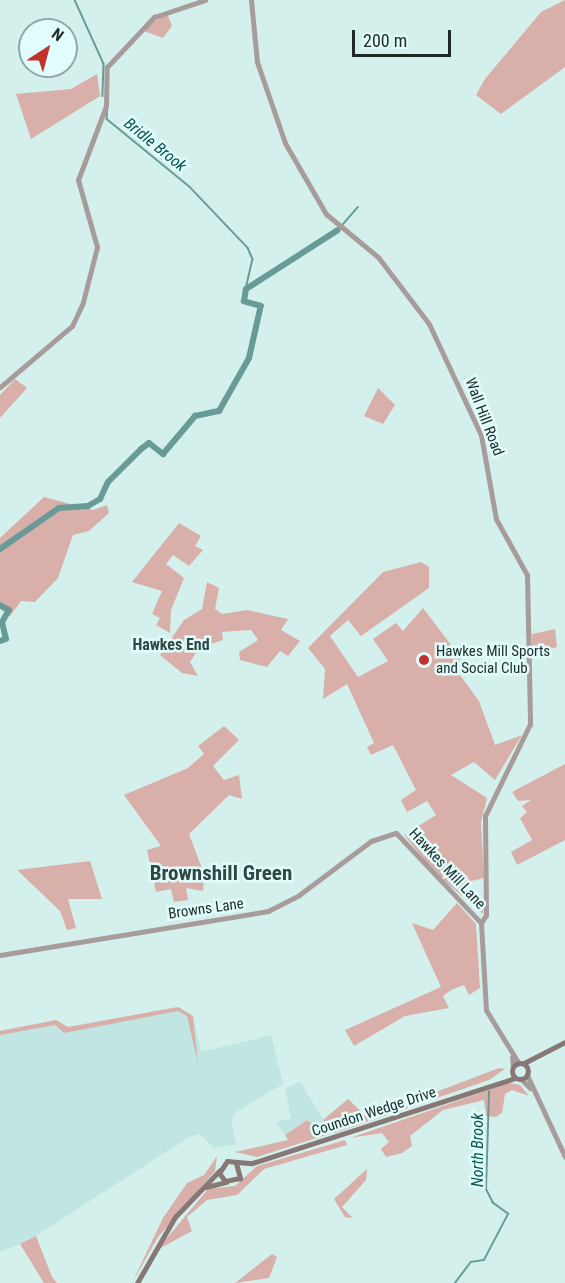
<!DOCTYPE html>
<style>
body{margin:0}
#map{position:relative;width:565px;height:1283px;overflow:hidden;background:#d4f0ed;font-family:"Roboto Condensed",sans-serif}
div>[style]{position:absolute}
.built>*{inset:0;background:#c0e5e2}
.green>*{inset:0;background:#d9afaa}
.stream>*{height:1.5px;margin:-0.75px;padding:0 0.75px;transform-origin:0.75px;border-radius:0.75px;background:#689b97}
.river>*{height:6px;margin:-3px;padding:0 3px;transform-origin:3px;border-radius:3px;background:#689b97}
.tertiary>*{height:5px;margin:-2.5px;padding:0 2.5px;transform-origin:2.5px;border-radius:2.5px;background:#a79c9a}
.secondary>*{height:5px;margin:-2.5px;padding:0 2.5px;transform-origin:2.5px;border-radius:2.5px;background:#877775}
.secondary>.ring{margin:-2.5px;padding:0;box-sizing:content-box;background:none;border:5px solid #877775;border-radius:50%}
.dots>*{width:16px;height:16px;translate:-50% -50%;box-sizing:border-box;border:3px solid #e1fdfb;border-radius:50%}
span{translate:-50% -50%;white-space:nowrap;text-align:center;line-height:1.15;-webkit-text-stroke:5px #e1fdfb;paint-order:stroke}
.street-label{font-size:15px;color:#1e2928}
.poi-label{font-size:15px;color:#1e2928}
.left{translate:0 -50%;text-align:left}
.water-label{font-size:16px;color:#065451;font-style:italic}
.neighbourhood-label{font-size:16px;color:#2f4745;font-weight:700}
.district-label{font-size:21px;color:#2f4745;font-weight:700}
.north{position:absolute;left:18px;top:18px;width:60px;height:60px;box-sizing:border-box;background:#e1fdfb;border:2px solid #93a8a7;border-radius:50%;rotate:36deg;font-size:16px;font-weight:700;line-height:24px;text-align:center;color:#1e2928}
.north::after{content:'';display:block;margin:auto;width:21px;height:27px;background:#c0322c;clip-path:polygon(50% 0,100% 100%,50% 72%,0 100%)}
.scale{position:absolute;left:352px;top:30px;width:99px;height:27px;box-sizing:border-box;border:3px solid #1e2928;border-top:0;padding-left:8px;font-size:18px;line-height:21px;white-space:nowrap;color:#1e2928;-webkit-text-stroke:4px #e1fdfb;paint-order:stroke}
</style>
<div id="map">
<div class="built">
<i style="clip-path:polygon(178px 1007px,193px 1016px,201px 1052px,271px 1035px,283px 1084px,236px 1112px,231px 1120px,236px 1144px,214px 1148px,199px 1134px,189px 1137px,28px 1241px,0 1252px,0 1031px,56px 1020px,68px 1027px)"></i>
<i style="clip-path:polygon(300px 1081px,330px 1131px,326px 1135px,307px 1120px,285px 1135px,276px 1122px,291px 1118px,285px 1089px)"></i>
</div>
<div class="green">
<i style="clip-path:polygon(565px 0,565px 67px,501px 114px,476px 95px,485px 79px,541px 12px)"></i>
<i style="clip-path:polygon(167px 13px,172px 26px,163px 38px,141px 30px)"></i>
<i style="clip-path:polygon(97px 74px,100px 96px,31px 139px,16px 94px,71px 89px)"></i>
<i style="clip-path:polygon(15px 379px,27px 388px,0 418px,0 395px)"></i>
<i style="clip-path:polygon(378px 388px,395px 405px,383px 424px,364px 416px)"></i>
<i style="clip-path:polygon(44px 497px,93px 510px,107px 505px,109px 513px,89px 531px,73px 535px,58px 578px,35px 602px,21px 601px,10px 616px,0 609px,0 538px)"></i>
<i style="clip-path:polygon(179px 523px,201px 536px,195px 546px,203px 550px,189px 566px,173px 555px,166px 564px,184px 578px,171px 610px,170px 633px,156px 625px,160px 618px,152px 614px,162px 591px,132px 582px)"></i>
<i style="clip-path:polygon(421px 562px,429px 567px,429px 588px,361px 636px,348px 620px,330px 636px,358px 677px,388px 661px,373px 639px,396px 623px,403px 631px,423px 608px,461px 658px,457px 671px,479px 701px,495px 745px,522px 735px,495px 780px,474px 762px,451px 775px,487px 798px,481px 822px,484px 878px,467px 882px,466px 896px,484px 900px,483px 914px,433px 871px,404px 835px,436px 815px,427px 801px,407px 812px,401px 800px,416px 790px,393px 745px,371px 755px,367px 747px,374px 743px,347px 684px,323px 699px,325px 669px,308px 648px,383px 572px)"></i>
<i style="clip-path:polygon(207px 582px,219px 588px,215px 609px,222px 614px,247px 610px,288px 619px,281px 630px,300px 641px,288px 656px,280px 651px,267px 667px,240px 660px,239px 652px,258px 640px,251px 630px,222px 632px,223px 640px,199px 648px,190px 662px,198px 676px,182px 673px,160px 655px,184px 620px,202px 609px)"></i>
<i style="clip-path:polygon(555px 629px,557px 647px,531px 654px,532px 634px)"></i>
<i style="clip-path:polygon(224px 726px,239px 740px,213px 766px,224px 780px,239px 775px,242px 799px,229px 795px,189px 834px,204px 874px,203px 891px,186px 888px,188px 900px,174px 902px,171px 889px,156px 892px,147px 850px,161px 846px,124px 795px,188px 768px,204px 754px,198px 746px)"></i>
<i style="clip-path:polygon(565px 764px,565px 840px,517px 865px,511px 852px,532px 840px,520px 818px,527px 812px,522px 806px,531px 800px,518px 801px,512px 792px)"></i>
<i style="clip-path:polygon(90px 861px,102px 899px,68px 899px,76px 928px,67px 930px,60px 911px,17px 870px)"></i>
<i style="clip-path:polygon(457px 903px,476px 924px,480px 988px,469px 995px,464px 985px,451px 990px,443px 996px,449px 1008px,405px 1016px,354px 1046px,345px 1030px,441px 987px,412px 923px,433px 930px)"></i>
<i style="clip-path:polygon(178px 1007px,193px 1016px,198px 1063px,187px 1016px,178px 1011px,64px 1033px,55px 1025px,0 1035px,0 1031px,56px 1020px,68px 1027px)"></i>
<i style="clip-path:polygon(499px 1068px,505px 1069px,489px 1080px,335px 1133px,323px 1120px,348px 1099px,368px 1118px)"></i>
<i style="clip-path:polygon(509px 1083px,520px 1085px,529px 1096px,512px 1090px,505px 1094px,502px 1113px,496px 1117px,486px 1116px,484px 1100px,443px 1110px,410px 1136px,412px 1146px,402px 1153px,386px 1157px,381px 1149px,389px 1142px,382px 1133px,350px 1138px)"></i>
<i style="clip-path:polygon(307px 1120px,326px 1135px,257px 1157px,235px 1152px,288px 1140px,285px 1135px)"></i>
<i style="clip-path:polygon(345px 1140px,347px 1145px,264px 1169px,237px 1195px,207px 1200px,187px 1217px,192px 1231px,157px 1250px,208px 1189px,235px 1186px,257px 1166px)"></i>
<i style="clip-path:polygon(217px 1156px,215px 1171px,158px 1237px,132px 1283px,163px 1218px,187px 1183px,204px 1175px)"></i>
<i style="clip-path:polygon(367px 1169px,366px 1180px,342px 1207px,353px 1218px,345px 1217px,334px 1199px)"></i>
<i style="clip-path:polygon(36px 1236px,52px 1277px,57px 1283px,44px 1283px,20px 1244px)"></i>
<i style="clip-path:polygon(272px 1254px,277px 1257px,269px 1278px,235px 1283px)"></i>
</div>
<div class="stream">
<i style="left:75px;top:0;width:70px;rotate:65.6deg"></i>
<i style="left:104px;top:64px;width:32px;rotate:92deg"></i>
<i style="left:108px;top:101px;width:18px;rotate:93deg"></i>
<i style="left:107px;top:119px;width:107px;rotate:39.3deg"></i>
<i style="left:190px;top:187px;width:84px;rotate:46.4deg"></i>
<i style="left:248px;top:248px;width:12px;rotate:66deg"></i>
<i style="left:253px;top:259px;width:31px;rotate:103deg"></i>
<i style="left:338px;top:230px;width:30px;rotate:-49deg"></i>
<i style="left:455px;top:1283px;width:26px;rotate:-53deg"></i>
<i style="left:471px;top:1262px;width:13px;rotate:-9deg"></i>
<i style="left:484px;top:1260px;width:52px;rotate:-62.4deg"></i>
<i style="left:508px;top:1214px;width:19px;rotate:-144deg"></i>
<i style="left:493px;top:1203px;width:16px;rotate:-117deg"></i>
<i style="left:486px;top:1189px;width:97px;rotate:-88.2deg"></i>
</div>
<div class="river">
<i style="left:261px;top:306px;width:18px;rotate:-164deg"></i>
<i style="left:244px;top:301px;width:12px;rotate:-81deg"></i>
<i style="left:246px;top:289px;width:109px;rotate:-32.7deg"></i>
<i style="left:0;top:549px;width:72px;rotate:-34.8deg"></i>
<i style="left:59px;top:508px;width:29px;rotate:-4deg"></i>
<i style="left:88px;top:506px;width:14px;rotate:-30deg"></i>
<i style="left:100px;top:499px;width:19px;rotate:-65deg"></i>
<i style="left:108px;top:482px;width:47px;rotate:-45deg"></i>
<i style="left:141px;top:449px;width:10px;rotate:-37deg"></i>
<i style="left:149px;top:443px;width:18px;rotate:38deg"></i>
<i style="left:163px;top:454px;width:50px;rotate:-49.9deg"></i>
<i style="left:195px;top:416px;width:25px;rotate:-12deg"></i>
<i style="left:219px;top:411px;width:61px;rotate:-60.5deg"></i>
<i style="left:249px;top:358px;width:50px;rotate:-77.3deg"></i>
<i style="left:0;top:605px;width:10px;rotate:29deg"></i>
<i style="left:9px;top:610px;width:14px;rotate:120deg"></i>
<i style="left:2px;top:622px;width:17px;rotate:77deg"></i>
<i style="left:6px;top:639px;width:6px;rotate:162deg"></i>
</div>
<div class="tertiary">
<i style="left:251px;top:0;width:62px;rotate:84.5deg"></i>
<i style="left:257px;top:62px;width:86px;rotate:70.9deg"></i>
<i style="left:285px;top:143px;width:82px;rotate:60deg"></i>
<i style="left:326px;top:214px;width:67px;rotate:39.6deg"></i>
<i style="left:378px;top:257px;width:84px;rotate:52.7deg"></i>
<i style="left:429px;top:324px;width:123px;rotate:64.9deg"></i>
<i style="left:481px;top:435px;width:85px;rotate:79.9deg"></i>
<i style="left:496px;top:519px;width:64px;rotate:61deg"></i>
<i style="left:527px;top:575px;width:149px;rotate:88.8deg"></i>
<i style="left:530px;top:724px;width:102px;rotate:116.1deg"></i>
<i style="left:485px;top:816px;width:99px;rotate:89.4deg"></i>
<i style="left:486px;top:915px;width:9px;rotate:122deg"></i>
<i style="left:0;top:387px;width:94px;rotate:-40.3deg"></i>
<i style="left:72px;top:326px;width:26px;rotate:-65deg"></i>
<i style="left:83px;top:302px;width:57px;rotate:-75.7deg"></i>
<i style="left:97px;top:247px;width:70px;rotate:-105.8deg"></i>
<i style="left:78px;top:180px;width:79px;rotate:-69.3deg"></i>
<i style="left:106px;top:106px;width:39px;rotate:-89deg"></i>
<i style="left:107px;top:67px;width:69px;rotate:-46.8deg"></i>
<i style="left:154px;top:17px;width:54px;rotate:-18.4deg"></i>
<i style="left:0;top:955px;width:272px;rotate:-9.3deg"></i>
<i style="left:268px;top:911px;width:35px;rotate:-27deg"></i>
<i style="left:299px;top:895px;width:90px;rotate:-36.9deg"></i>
<i style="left:371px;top:841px;width:26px;rotate:-18deg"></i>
<i style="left:396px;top:833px;width:124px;rotate:46.6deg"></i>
<i style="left:481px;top:923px;width:87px;rotate:86.7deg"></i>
<i style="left:486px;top:1010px;width:61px;rotate:58.4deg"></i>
<i style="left:512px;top:1057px;width:9px;rotate:84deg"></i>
<i style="left:527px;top:1075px;width:90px;rotate:65.1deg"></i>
<i style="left:521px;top:1079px;width:13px;rotate:45deg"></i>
</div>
<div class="secondary">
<i class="ring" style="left:512px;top:1063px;width:11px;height:11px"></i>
<i style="left:524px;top:1063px;width:46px;rotate:-27.1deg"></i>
<i style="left:236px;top:1163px;width:16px;rotate:75deg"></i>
<i style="left:240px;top:1178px;width:15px;rotate:169deg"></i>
<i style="left:225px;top:1181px;width:10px;rotate:-127deg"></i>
<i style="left:219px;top:1173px;width:14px;rotate:-56deg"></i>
<i style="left:227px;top:1161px;width:25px;rotate:5deg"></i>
<i style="left:252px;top:1163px;width:276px;rotate:-17.9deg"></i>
<i style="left:206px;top:1187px;width:21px;rotate:-14deg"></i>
<i style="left:137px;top:1283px;width:76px;rotate:-60.1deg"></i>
<i style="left:175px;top:1217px;width:65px;rotate:-46.2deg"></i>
</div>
<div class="dots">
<i style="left:424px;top:660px;background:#c0322c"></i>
</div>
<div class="street-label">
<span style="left:484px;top:417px;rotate:69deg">Wall Hill Road</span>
<span style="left:447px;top:869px;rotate:47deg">Hawkes Mill Lane</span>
<span style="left:206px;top:909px;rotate:-8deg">Browns Lane</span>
<span style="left:374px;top:1112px;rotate:-18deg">Coundon Wedge Drive</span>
</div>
<div class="poi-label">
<span class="left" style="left:436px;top:660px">Hawkes Mill Sports<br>and Social Club</span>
</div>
<div class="water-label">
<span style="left:155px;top:145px;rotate:39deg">Bridle Brook</span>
<span style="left:478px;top:1150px;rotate:-90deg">North Brook</span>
</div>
<div class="neighbourhood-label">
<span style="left:171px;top:645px">Hawkes End</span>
</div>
<div class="district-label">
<span style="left:221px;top:873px">Brownshill Green</span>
</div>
<div class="north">N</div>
<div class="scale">200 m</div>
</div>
